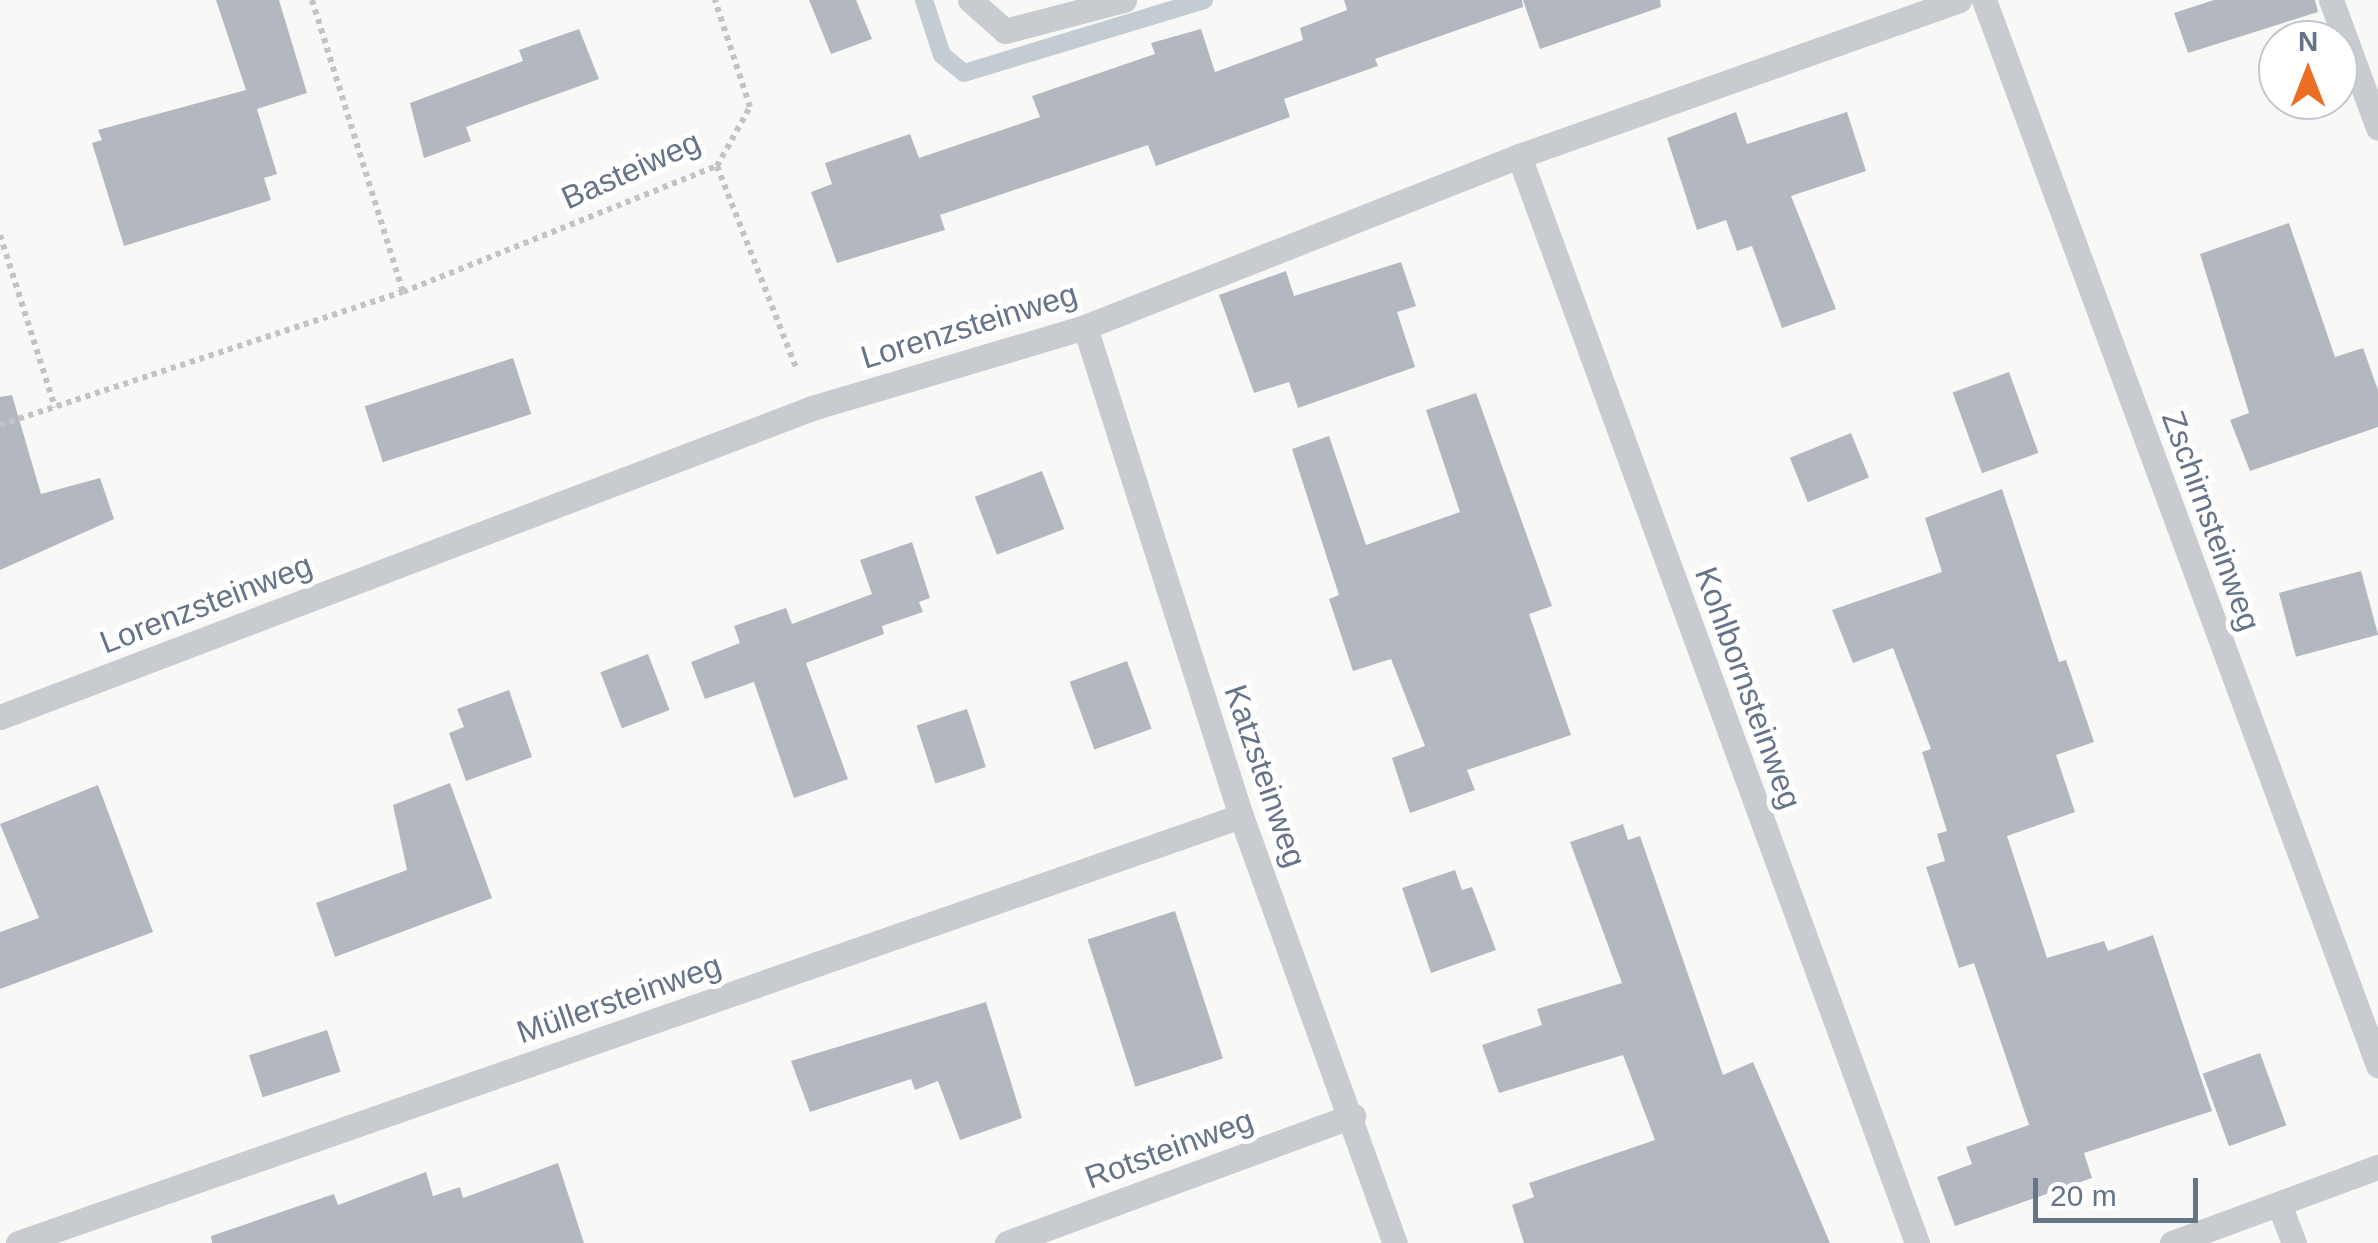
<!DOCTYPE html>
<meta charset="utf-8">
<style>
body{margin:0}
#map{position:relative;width:2378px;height:1243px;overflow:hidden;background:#f8f9f6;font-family:Arial,sans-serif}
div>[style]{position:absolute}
.stream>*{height:18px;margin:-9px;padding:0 9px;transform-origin:9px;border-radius:9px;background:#c3ccd2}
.building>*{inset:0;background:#b3b8c0;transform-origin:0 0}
.path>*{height:6px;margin-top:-3px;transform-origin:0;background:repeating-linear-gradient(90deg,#c2c3c6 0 5px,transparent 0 10px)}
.service>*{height:25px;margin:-12.5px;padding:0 12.5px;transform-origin:12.5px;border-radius:12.5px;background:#c8cbcf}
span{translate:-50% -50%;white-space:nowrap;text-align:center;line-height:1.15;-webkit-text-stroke:10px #fff;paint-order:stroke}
.street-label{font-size:32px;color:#667488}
.north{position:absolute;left:2258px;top:20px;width:100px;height:100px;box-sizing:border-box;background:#fff;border:2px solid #c2c7cf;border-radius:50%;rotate:0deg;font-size:28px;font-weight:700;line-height:40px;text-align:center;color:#667488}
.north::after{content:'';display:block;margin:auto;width:35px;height:45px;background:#eb6e23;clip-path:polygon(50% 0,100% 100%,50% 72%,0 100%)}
.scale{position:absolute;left:2033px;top:1178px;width:165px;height:45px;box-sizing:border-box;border:5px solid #667488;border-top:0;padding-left:12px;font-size:30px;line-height:35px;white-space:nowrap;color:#667488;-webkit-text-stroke:8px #fff;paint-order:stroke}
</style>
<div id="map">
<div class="stream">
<i style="left:924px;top:0;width:58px;rotate:71.9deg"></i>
<i style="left:942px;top:55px;width:28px;rotate:39deg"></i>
<i style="left:964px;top:73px;width:251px;rotate:-16.9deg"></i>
</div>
<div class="building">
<i style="clip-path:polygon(216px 0,279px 0,307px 93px,257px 109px,277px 174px,264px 178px,271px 200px,124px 246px,92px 143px,102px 140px,98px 130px,246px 90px)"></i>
<i style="clip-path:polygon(809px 0,856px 0,872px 39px,831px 54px)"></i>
<i style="clip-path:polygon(1344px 0,1522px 0,1523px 7px,1375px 59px,1378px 66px,1284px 99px,1290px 117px,1156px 166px,1148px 145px,940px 215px,945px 230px,837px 263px,811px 192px,832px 184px,825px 163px,910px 134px,919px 158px,1040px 117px,1032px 96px,1155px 54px,1151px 43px,1201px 29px,1215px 72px,1303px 40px,1300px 28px,1347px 10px)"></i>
<i style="clip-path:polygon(1523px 0,1660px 0,1661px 7px,1540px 49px)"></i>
<i style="clip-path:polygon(2214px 0,2315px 0,2318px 12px,2188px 53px,2174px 13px)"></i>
<i style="clip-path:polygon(579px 29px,599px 79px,466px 127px,471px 141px,424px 158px,410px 103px,523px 61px,519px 50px)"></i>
<i style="clip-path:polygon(1736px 112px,1747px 144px,1847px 112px,1866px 171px,1791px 196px,1836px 309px,1782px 328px,1752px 246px,1737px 251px,1726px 220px,1697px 230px,1667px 138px)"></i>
<i style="clip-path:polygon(2289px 223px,2335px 357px,2363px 348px,2378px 390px,2378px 427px,2250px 471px,2230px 420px,2249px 413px,2200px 254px)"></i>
<i style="clip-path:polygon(1401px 262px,1416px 306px,1397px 312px,1415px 367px,1298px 408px,1289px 382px,1254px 393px,1219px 295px,1286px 271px,1294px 296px)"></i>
<i style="left:513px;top:358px;width:59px;height:156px;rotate:72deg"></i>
<i style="left:2009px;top:372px;width:86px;height:60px;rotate:70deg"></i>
<i style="clip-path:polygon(1476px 393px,1552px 606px,1529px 614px,1571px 735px,1467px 770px,1475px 790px,1410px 813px,1392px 758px,1425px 746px,1391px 659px,1353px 671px,1329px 599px,1339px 595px,1292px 449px,1329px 436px,1366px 545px,1460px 512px,1426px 410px)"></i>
<i style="clip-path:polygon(12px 395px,41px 494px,100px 478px,114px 519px,0 570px,0 397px)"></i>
<i style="left:1851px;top:433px;width:48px;height:66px;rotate:68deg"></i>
<i style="left:1042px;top:471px;width:62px;height:72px;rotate:69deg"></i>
<i style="clip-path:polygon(2002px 489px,2059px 662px,2066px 660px,2094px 742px,2056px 755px,2075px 812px,2007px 836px,2047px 958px,2104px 941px,2108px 951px,2153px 935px,2212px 1111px,2084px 1153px,2092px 1178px,1955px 1226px,1937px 1177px,1972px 1164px,1966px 1147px,2029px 1125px,1974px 963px,1959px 968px,1926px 867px,1945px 861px,1937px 834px,1947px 831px,1922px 752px,1931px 749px,1893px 648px,1853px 663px,1832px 610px,1942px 572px,1925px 518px)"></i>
<i style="clip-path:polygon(912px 542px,930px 598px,919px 602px,923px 612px,882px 626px,884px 634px,806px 663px,848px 779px,794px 798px,754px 682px,705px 699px,691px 662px,740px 643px,734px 626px,786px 608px,792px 624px,872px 594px,860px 560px)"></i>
<i style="left:2361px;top:571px;width:66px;height:85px;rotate:75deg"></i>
<i style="left:648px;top:654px;width:60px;height:51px;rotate:69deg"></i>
<i style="left:1127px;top:661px;width:72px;height:61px;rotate:70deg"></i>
<i style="clip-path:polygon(509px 690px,532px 757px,466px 781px,449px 733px,464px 727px,457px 709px)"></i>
<i style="left:967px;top:709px;width:61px;height:53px;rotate:72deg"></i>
<i style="clip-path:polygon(450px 783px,492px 898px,335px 957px,316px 903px,407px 870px,393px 805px)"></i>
<i style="clip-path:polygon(98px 785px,153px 932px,0 989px,0 932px,39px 918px,0 824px)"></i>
<i style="clip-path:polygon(1623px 824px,1628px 840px,1640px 836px,1723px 1075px,1753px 1062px,1830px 1243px,1524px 1243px,1512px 1205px,1534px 1197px,1529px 1183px,1655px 1140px,1623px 1055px,1499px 1093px,1482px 1045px,1542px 1025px,1537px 1009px,1622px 983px,1570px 842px)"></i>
<i style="clip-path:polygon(1455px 870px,1462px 890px,1472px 887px,1496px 950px,1431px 973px,1402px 888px)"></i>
<i style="left:1175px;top:911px;width:155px;height:92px;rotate:72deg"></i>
<i style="clip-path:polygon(986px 1002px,1022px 1118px,960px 1140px,938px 1081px,915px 1090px,911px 1079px,810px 1112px,791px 1061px)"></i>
<i style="left:327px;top:1030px;width:44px;height:82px;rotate:72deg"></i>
<i style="left:2260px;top:1053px;width:77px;height:61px;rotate:70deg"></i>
<i style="clip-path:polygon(558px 1163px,584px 1243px,212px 1243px,211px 1236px,334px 1194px,338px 1205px,426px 1172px,433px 1196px,460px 1187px,463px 1198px)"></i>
</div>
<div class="path">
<i style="left:312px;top:0;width:306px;rotate:72.7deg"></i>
<i style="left:717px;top:166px;width:219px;rotate:68.6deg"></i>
<i style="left:0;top:235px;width:181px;rotate:72.3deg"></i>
<i style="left:0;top:425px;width:424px;rotate:-18.3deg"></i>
<i style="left:403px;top:292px;width:338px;rotate:-21.9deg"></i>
<i style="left:717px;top:166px;width:68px;rotate:-60.8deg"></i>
<i style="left:750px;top:107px;width:113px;rotate:-108.1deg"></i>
</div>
<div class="service">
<i style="left:970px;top:0;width:47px;rotate:41.5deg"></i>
<i style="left:1005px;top:31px;width:123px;rotate:-14.6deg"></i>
<i style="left:1984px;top:0;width:1136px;rotate:69.7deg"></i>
<i style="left:2331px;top:0;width:136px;rotate:69.8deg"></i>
<i style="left:1519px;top:156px;width:1158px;rotate:69.89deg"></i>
<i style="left:1085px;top:327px;width:513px;rotate:72.31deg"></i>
<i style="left:1241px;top:816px;width:454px;rotate:70.2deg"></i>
<i style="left:0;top:717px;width:869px;rotate:-20.83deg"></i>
<i style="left:812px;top:408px;width:285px;rotate:-16.5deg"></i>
<i style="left:1085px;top:327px;width:466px;rotate:-21.5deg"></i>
<i style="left:1519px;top:156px;width:467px;rotate:-19.5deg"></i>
<i style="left:2279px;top:1204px;width:42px;rotate:69deg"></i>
<i style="left:18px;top:1243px;width:1295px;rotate:-19.25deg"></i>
<i style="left:1007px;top:1243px;width:369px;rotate:-20.2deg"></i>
<i style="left:2172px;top:1243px;width:220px;rotate:-20.3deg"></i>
</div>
<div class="street-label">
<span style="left:631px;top:170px;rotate:-24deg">Basteiweg</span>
<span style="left:969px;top:326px;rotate:-17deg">Lorenzsteinweg</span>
<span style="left:2211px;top:521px;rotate:70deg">Zschirnsteinweg</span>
<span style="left:206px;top:604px;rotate:-21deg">Lorenzsteinweg</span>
<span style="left:1748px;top:688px;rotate:70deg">Kohlbornsteinweg</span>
<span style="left:1265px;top:776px;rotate:71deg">Katzsteinweg</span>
<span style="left:619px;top:999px;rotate:-19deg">Müllersteinweg</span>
<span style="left:1169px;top:1149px;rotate:-20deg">Rotsteinweg</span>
</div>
<div class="north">N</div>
<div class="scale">20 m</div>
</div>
